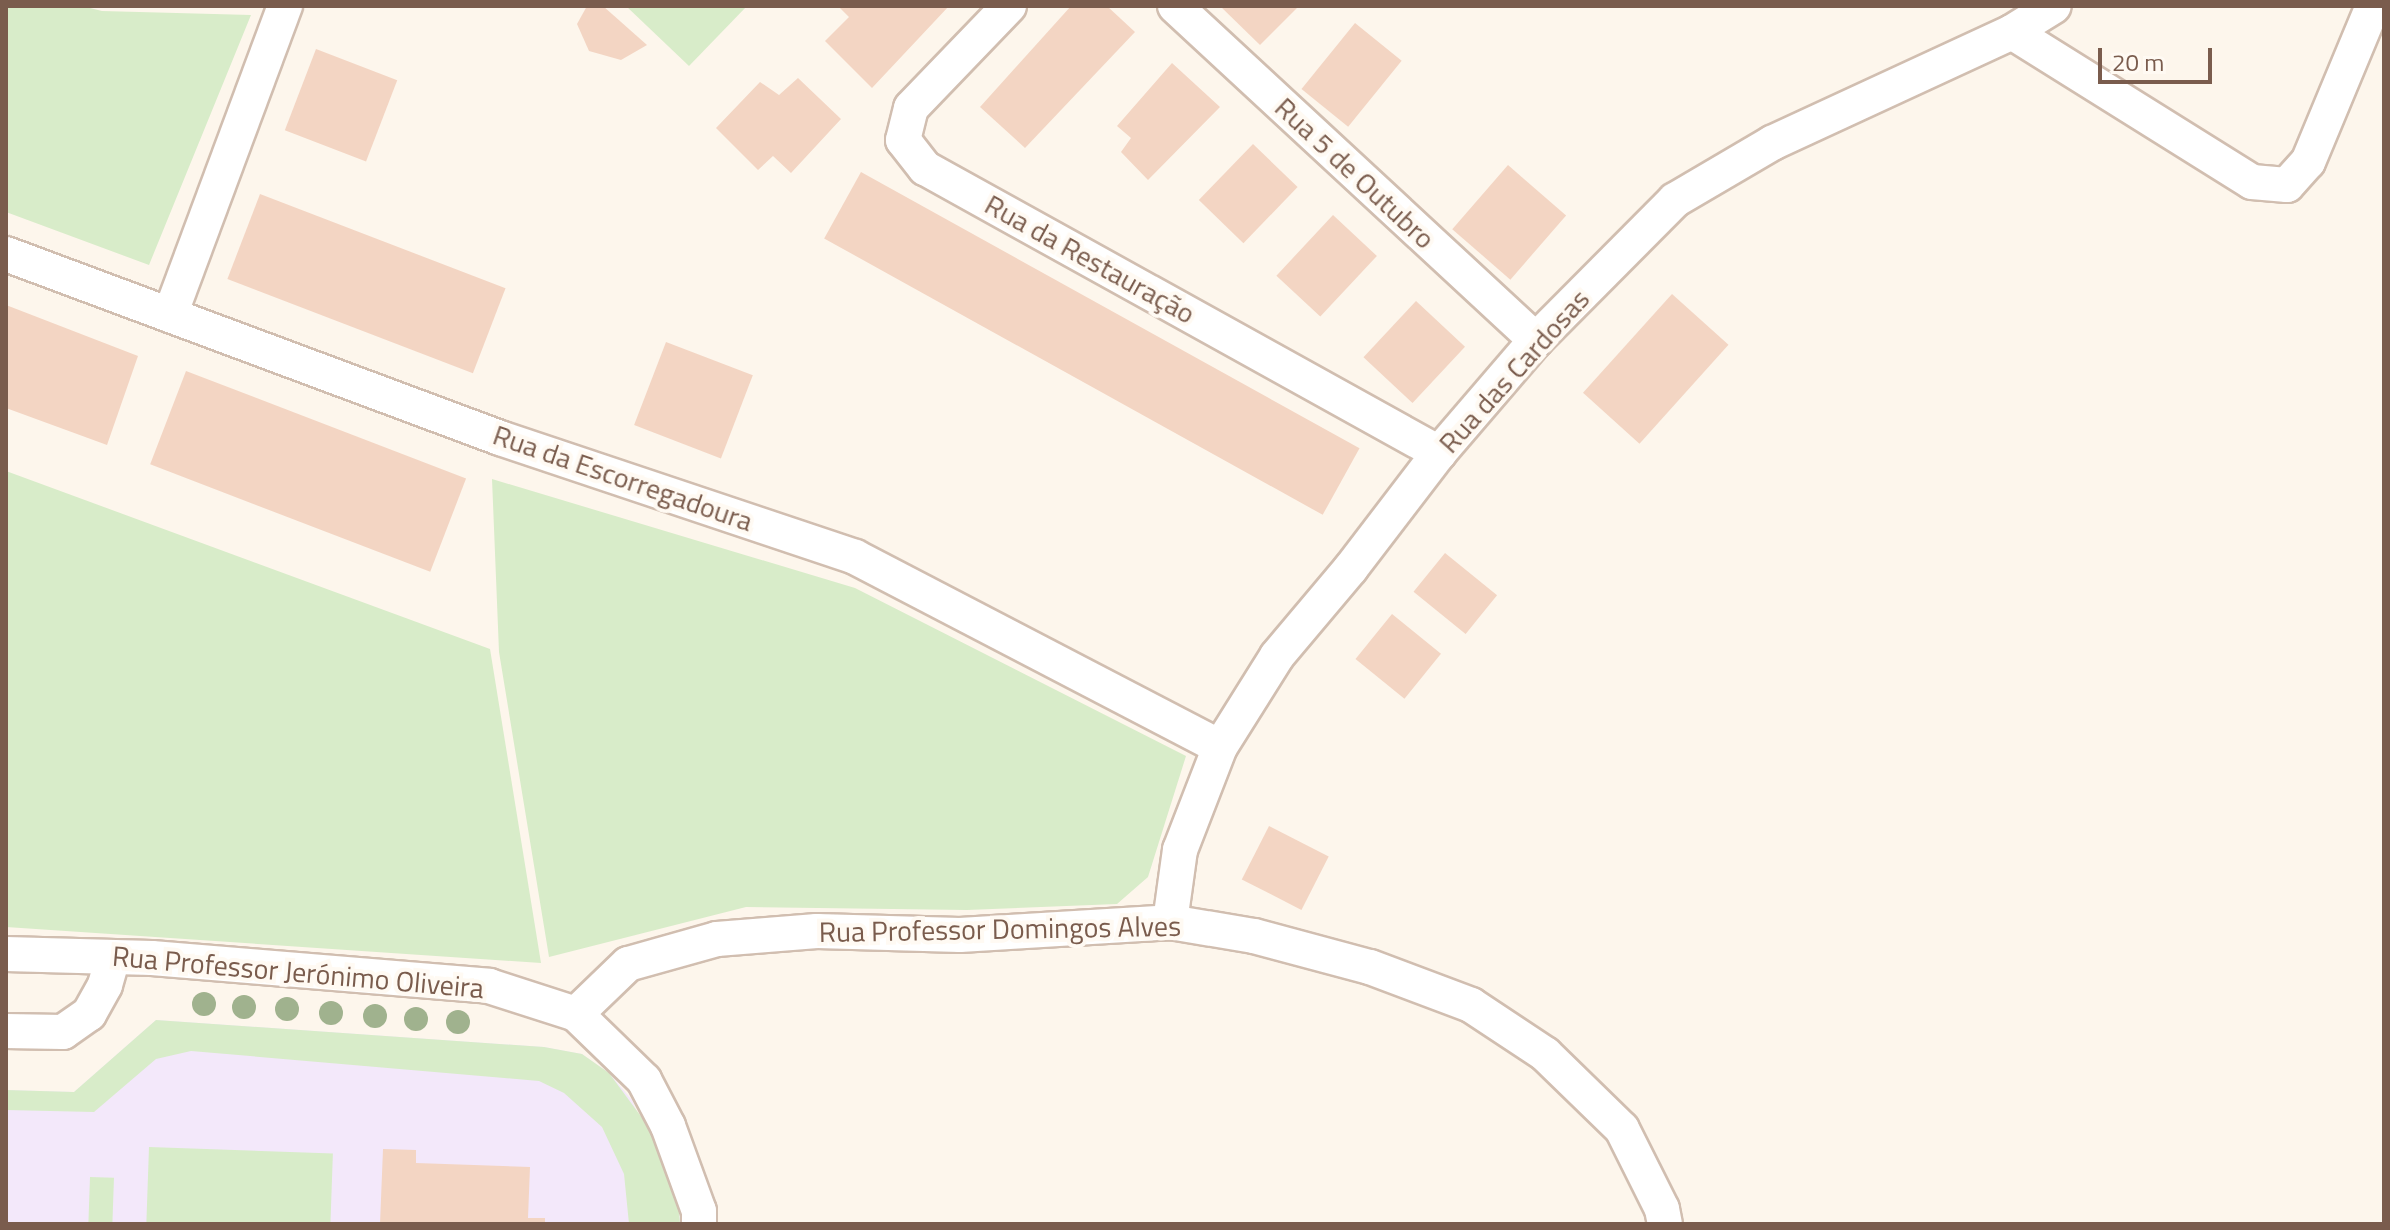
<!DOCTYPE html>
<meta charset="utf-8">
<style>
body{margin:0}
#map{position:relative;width:2390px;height:1230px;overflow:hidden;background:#fdf6ec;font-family:"Titillium Web",sans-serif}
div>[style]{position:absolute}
.education>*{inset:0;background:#f3e8fa}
.green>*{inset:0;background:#d8ecc9;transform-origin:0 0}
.building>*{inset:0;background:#f3d5c3;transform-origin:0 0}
.roads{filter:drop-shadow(2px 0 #d1beb0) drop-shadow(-2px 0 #d1beb0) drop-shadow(0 2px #d1beb0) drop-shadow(0 -2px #d1beb0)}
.street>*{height:34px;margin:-17px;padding:0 17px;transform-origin:17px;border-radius:17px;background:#fff}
.trees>*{width:24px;height:24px;margin:-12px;border-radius:50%;background:#a0b28e}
span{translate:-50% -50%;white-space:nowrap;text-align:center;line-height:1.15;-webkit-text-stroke:8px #fffaf3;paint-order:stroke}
.street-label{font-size:28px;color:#7a5c4d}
.frame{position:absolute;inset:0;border:8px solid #7a5c4d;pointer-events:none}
.scale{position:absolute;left:2098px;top:48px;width:114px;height:36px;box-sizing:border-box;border:4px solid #7a5c4d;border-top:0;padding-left:10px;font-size:24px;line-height:28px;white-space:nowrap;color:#7a5c4d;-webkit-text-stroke:6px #fffaf3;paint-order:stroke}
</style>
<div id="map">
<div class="education">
<i style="clip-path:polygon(156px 1020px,544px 1047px,582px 1054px,609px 1073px,632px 1100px,679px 1210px,680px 1224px,6px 1224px,6px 1090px,74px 1092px)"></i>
</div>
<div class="green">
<i style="clip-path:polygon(6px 6px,82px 6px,102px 11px,251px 15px,149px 265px,6px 212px)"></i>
<i style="clip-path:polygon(626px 6px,747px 6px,689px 66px)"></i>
<i style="clip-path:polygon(6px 471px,490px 649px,541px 963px,6px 927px)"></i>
<i style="clip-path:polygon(492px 479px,855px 588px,1186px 756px,1148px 877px,1117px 904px,967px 910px,746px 907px,549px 957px,499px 652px)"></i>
<i style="clip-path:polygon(156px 1020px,544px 1047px,582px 1054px,609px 1073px,654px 1134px,679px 1210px,680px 1224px,629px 1224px,624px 1174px,602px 1127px,564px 1093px,539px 1081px,191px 1051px,156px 1059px,94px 1112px,6px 1110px,6px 1090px,74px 1092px)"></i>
<i style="left:149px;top:1147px;width:184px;height:77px;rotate:2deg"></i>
<i style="left:90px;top:1177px;width:24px;height:47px;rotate:2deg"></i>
</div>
<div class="building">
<i style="clip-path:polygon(587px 6px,603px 6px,647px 45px,621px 60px,589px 51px,577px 24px)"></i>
<i style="clip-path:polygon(838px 6px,949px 6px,872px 88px,825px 41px,849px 17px)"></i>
<i style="clip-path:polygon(1071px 6px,1107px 6px,1135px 32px,1025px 148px,980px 107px)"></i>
<i style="clip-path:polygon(1220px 6px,1299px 6px,1260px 45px)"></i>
<i style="left:1355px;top:23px;width:60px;height:85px;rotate:39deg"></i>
<i style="left:316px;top:49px;width:87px;height:87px;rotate:21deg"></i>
<i style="clip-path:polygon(1172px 63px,1220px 107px,1148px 180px,1121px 152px,1131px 138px,1117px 126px)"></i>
<i style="clip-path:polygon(798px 78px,841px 119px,791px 173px,773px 156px,758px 170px,716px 128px,760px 82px,779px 95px)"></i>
<i style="left:1253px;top:144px;width:62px;height:78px;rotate:44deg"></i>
<i style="left:1508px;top:165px;width:77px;height:85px;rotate:41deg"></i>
<i style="left:861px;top:172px;width:570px;height:76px;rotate:29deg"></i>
<i style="left:260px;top:194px;width:263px;height:91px;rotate:21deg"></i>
<i style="left:1333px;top:215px;width:60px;height:83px;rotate:43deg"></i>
<i style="left:1672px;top:294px;width:76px;height:133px;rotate:42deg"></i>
<i style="left:1416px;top:301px;width:67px;height:77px;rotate:43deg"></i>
<i style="clip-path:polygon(6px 305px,138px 356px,107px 445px,6px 408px)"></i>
<i style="left:666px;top:342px;width:93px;height:89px;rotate:21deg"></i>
<i style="left:186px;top:371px;width:300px;height:100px;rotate:21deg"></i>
<i style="left:1445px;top:553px;width:67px;height:50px;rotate:39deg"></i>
<i style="left:1392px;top:614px;width:63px;height:58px;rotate:39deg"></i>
<i style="left:1269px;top:826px;width:67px;height:60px;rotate:27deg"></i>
<i style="clip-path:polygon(383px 1149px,416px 1150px,416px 1163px,530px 1167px,528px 1218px,545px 1218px,545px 1224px,380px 1224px)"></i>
</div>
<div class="roads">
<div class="street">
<i style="left:1009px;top:6px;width:141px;rotate:133.9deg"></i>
<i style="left:911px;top:108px;width:33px;rotate:104deg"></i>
<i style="left:903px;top:140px;width:36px;rotate:52deg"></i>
<i style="left:925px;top:168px;width:588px;rotate:29.01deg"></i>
<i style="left:1175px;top:6px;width:492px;rotate:42.8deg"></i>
<i style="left:2012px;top:32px;width:283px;rotate:32deg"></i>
<i style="left:2252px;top:182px;width:35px;rotate:5deg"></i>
<i style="left:2287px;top:185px;width:31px;rotate:-48deg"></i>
<i style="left:2308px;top:162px;width:169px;rotate:-67.4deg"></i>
<i style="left:6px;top:254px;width:527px;rotate:20.43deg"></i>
<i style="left:500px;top:438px;width:374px;rotate:18.5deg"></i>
<i style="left:855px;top:557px;width:411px;rotate:27.5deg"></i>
<i style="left:170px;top:315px;width:330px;rotate:-69.6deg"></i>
<i style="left:1170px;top:922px;width:73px;rotate:-82.1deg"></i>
<i style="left:1180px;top:850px;width:110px;rotate:-68.8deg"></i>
<i style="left:1220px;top:747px;width:107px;rotate:-57.9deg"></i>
<i style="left:1277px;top:656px;width:115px;rotate:-49.9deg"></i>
<i style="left:1351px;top:568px;width:145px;rotate:-52.6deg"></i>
<i style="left:1439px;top:453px;width:149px;rotate:-49.4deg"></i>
<i style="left:1536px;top:340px;width:197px;rotate:-45.2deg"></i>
<i style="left:1675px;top:200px;width:113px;rotate:-30.4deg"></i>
<i style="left:1772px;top:143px;width:264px;rotate:-24.8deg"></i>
<i style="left:2012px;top:32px;width:49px;rotate:-31.8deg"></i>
<i style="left:6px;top:954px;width:146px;rotate:1.6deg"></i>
<i style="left:152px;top:958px;width:338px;rotate:4.7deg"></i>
<i style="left:489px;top:986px;width:91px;rotate:17.8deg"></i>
<i style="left:576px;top:1014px;width:95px;rotate:44.1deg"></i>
<i style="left:644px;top:1080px;width:52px;rotate:62.4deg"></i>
<i style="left:668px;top:1126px;width:90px;rotate:70deg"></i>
<i style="left:699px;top:1211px;width:13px;rotate:90deg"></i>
<i style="left:576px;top:1014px;width:72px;rotate:-43.9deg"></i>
<i style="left:628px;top:964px;width:92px;rotate:-15.7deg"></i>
<i style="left:717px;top:939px;width:100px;rotate:-4.6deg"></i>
<i style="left:817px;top:931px;width:143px;rotate:1.6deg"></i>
<i style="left:960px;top:935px;width:210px;rotate:-3.5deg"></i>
<i style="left:1170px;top:922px;width:85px;rotate:9.5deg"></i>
<i style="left:1254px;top:936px;width:120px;rotate:15deg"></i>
<i style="left:1370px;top:967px;width:108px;rotate:20.6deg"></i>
<i style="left:1471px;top:1005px;width:89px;rotate:33.5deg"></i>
<i style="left:1545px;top:1054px;width:107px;rotate:44.2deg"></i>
<i style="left:1622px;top:1129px;width:89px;rotate:63.4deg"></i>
<i style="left:1662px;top:1209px;width:15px;rotate:79deg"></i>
<i style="left:6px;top:1031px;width:57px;rotate:1deg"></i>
<i style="left:63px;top:1032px;width:32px;rotate:-35deg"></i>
<i style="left:89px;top:1014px;width:33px;rotate:-61deg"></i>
<i style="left:105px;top:985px;width:29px;rotate:-74deg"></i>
</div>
</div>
<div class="trees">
<i style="left:204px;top:1004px"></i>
<i style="left:244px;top:1007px"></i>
<i style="left:287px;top:1009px"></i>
<i style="left:331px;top:1013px"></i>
<i style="left:375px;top:1016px"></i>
<i style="left:416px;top:1019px"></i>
<i style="left:458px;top:1022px"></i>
</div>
<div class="street-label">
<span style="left:1355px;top:173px;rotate:43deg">Rua 5 de Outubro</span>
<span style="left:1090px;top:259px;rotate:29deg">Rua da Restauração</span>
<span style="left:1514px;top:371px;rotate:-48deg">Rua das Cardosas</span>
<span style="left:623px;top:478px;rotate:19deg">Rua da Escorregadoura</span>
<span style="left:1000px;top:929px;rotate:-1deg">Rua Professor Domingos Alves</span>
<span style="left:298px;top:972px;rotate:5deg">Rua Professor Jerónimo Oliveira</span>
</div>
<div class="frame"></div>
<div class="scale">20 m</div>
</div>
